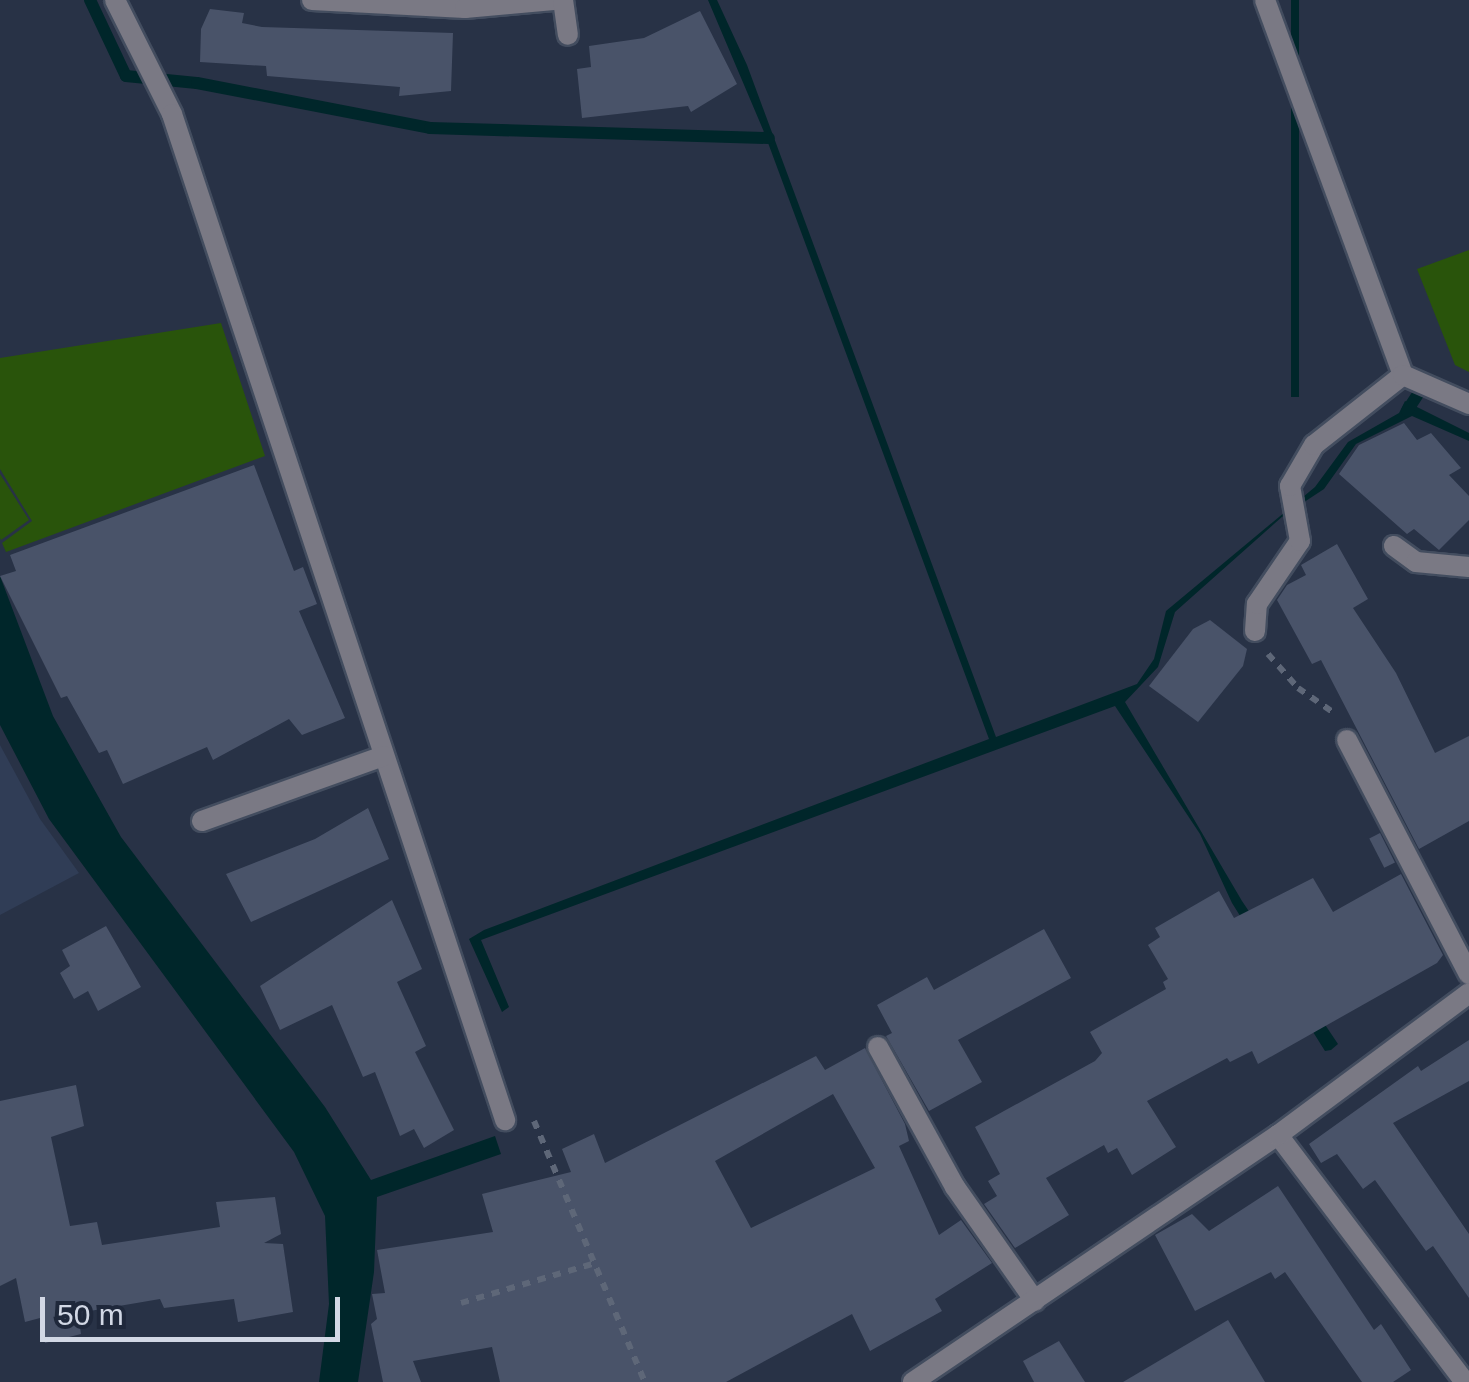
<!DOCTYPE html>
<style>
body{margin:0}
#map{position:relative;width:1469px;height:1382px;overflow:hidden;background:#283246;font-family:Arial,sans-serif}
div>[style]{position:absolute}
.built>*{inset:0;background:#303d56}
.green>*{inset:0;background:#29540b}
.water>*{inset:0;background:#00262a;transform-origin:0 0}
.stream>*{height:12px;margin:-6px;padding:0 6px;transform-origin:6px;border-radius:6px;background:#00262a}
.building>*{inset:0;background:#495369;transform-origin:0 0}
.path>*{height:6px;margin-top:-3px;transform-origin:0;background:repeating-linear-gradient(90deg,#5e6778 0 8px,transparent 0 16px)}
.roads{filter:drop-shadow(2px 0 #434d5f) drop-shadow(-2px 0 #434d5f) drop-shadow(0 2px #434d5f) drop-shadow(0 -2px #434d5f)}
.street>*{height:20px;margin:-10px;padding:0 10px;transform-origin:10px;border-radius:10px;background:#7a7984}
span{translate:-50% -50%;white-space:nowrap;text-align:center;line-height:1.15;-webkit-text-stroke:8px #1f283b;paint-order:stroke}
.scale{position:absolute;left:40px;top:1297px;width:300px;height:45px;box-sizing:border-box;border:5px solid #d2d8e5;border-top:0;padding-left:12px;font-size:30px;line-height:35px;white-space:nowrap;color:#d2d8e5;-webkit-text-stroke:8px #1f283b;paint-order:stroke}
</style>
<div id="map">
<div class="built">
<i style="clip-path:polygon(0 745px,40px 819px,79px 873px,0 915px)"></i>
</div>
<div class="green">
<i style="clip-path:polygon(1469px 250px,1469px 372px,1455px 365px,1417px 269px)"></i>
<i style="clip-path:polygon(221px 323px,265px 456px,6px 552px,2px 543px,32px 521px,0 469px,0 358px)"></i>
<i style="clip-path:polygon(0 474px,29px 520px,1px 540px,0 538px)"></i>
</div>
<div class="water">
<i style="clip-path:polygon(708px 0,717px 0,747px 65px,996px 737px,1137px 684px,1154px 659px,1166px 611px,1315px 487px,1348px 442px,1399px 413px,1405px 401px,1469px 433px,1469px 441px,1412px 416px,1356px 444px,1324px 489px,1283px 516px,1175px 612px,1158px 667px,1125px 702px,1242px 901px,1338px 1044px,1331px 1050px,1325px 1051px,1232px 903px,1200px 834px,1115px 706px,481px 940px,509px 1007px,502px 1012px,469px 939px,484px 930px,989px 739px,764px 132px)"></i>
<i style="left:1291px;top:0;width:8px;height:397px"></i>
<i style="clip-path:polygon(0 576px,53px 716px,121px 837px,325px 1107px,371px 1180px,495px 1136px,501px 1154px,377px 1197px,374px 1272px,358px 1382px,319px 1382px,329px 1304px,325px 1216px,294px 1152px,49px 819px,0 725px)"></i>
</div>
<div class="stream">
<i style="left:90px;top:0;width:84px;rotate:64.7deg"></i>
<i style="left:126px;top:76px;width:71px;rotate:5.6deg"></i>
<i style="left:197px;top:83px;width:237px;rotate:10.9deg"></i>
<i style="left:430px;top:128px;width:339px;rotate:1.7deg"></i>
<i style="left:1407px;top:411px;width:38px;rotate:-57deg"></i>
</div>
<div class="building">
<i style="clip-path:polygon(210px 9px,244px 13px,242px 23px,262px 27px,453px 33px,451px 91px,399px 96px,400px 87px,267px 76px,266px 66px,200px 62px,201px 29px)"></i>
<i style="clip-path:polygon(700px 11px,737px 84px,691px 112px,688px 106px,582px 118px,577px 69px,591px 67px,589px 46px,644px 38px)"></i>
<i style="clip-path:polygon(1404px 423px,1417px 440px,1431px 433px,1461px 468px,1449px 475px,1469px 496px,1469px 520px,1439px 550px,1414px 529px,1407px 534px,1339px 474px,1359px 445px)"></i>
<i style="clip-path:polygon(254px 465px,294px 571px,303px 567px,317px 604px,299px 611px,345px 718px,302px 735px,289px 719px,213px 760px,207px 747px,123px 784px,107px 750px,99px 753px,67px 696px,61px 698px,0 576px,16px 571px,10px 555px)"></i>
<i style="clip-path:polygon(1337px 544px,1368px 599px,1353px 608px,1396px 673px,1435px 753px,1469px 736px,1469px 821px,1419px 849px,1321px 660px,1312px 664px,1277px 600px,1287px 585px,1306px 575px,1301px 565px)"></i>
<i style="clip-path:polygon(1210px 620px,1247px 649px,1243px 666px,1198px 722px,1149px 686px,1193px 629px)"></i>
<i style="clip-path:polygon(368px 808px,389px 859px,251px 922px,226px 874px,315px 839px)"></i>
<i style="left:1380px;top:833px;width:33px;height:12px;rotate:63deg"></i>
<i style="clip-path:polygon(1401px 874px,1443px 955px,1437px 963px,1258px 1064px,1252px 1051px,1230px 1062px,1227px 1058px,1147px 1101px,1176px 1147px,1132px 1175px,1117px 1148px,1108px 1153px,1104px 1145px,1046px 1178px,1069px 1215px,1015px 1248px,984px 1204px,997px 1196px,988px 1181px,1000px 1174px,975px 1127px,1095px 1061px,1102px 1053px,1090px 1032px,1166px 989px,1163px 982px,1168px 979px,1148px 945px,1160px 937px,1155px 928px,1219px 891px,1234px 918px,1313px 878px,1333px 912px)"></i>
<i style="clip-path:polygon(392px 900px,422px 969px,397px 982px,426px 1046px,415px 1052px,454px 1130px,424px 1148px,414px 1129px,400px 1136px,375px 1072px,363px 1077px,332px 1005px,280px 1030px,260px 986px)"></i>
<i style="clip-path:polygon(106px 926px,141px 987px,98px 1011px,88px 991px,74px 999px,60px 973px,70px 966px,62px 950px)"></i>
<i style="clip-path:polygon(1044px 929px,1071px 978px,958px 1040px,982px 1082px,929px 1111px,886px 1036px,892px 1033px,877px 1005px,927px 977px,934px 990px)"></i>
<i style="clip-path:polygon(1469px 1040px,1469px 1081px,1393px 1123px,1469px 1234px,1469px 1298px,1433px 1246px,1426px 1251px,1375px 1180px,1363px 1189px,1337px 1154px,1321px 1163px,1309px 1144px,1418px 1066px,1421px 1071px)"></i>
<i style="clip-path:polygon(evenodd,865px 1048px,905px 1124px,909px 1141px,899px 1146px,939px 1235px,961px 1220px,992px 1263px,935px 1299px,942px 1311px,870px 1351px,852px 1314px,726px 1382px,500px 1382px,492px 1347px,413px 1361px,421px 1382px,383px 1382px,371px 1324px,377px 1319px,372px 1294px,385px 1293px,377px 1250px,493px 1232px,482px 1194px,571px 1172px,562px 1149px,594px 1134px,605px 1163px,816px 1056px,825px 1070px,865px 1048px,833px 1094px,875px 1168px,751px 1228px,715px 1161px,833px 1094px)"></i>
<i style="clip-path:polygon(76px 1085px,84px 1126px,51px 1137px,70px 1226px,97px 1222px,102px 1245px,220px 1227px,216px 1202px,275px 1197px,281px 1234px,264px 1243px,283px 1244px,293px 1312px,238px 1322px,234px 1299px,164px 1308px,160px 1299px,78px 1313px,81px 1334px,45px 1343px,40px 1318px,25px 1322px,16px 1278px,0 1286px,0 1101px)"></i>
<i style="clip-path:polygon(1278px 1186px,1374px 1330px,1381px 1324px,1411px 1370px,1393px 1382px,1362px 1382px,1285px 1272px,1275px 1279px,1271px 1272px,1195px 1311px,1155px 1235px,1192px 1214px,1209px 1231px)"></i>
<i style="clip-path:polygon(1228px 1320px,1265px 1382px,1123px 1382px)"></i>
<i style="clip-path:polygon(1059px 1341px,1085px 1382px,1034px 1382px,1023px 1361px)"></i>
</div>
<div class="path">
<i style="left:1268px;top:654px;width:45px;rotate:48.6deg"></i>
<i style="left:1298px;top:688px;width:47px;rotate:34.7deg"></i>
<i style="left:534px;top:1121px;width:284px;rotate:67deg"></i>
<i style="left:461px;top:1303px;width:140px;rotate:-16.6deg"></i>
</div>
<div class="roads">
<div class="street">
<i style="left:115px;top:0;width:127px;rotate:63.4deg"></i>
<i style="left:172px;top:114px;width:1060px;rotate:71.68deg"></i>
<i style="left:312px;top:0;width:153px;rotate:3deg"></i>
<i style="left:465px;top:8px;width:89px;rotate:-5.1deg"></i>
<i style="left:563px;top:0;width:35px;rotate:82deg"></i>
<i style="left:1265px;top:0;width:400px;rotate:69.8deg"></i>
<i style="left:1394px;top:546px;width:27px;rotate:36deg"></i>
<i style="left:1416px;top:562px;width:53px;rotate:5.4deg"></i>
<i style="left:1255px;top:631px;width:27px;rotate:-86deg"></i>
<i style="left:1257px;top:604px;width:76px;rotate:-55.7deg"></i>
<i style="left:1300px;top:541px;width:56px;rotate:-100.3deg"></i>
<i style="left:1290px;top:486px;width:48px;rotate:-59.7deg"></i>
<i style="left:1314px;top:445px;width:113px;rotate:-38.2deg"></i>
<i style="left:1403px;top:375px;width:72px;rotate:23.7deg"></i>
<i style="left:1347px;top:740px;width:264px;rotate:62.5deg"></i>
<i style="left:202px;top:821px;width:193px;rotate:-19.7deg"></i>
<i style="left:878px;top:1047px;width:160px;rotate:61.2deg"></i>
<i style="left:955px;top:1187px;width:139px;rotate:54.9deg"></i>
<i style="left:1278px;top:1135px;width:310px;rotate:52.9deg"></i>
<i style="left:913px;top:1382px;width:441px;rotate:-34.1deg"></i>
<i style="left:1278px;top:1135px;width:238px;rotate:-36.6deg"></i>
</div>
</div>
<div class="scale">50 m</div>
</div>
